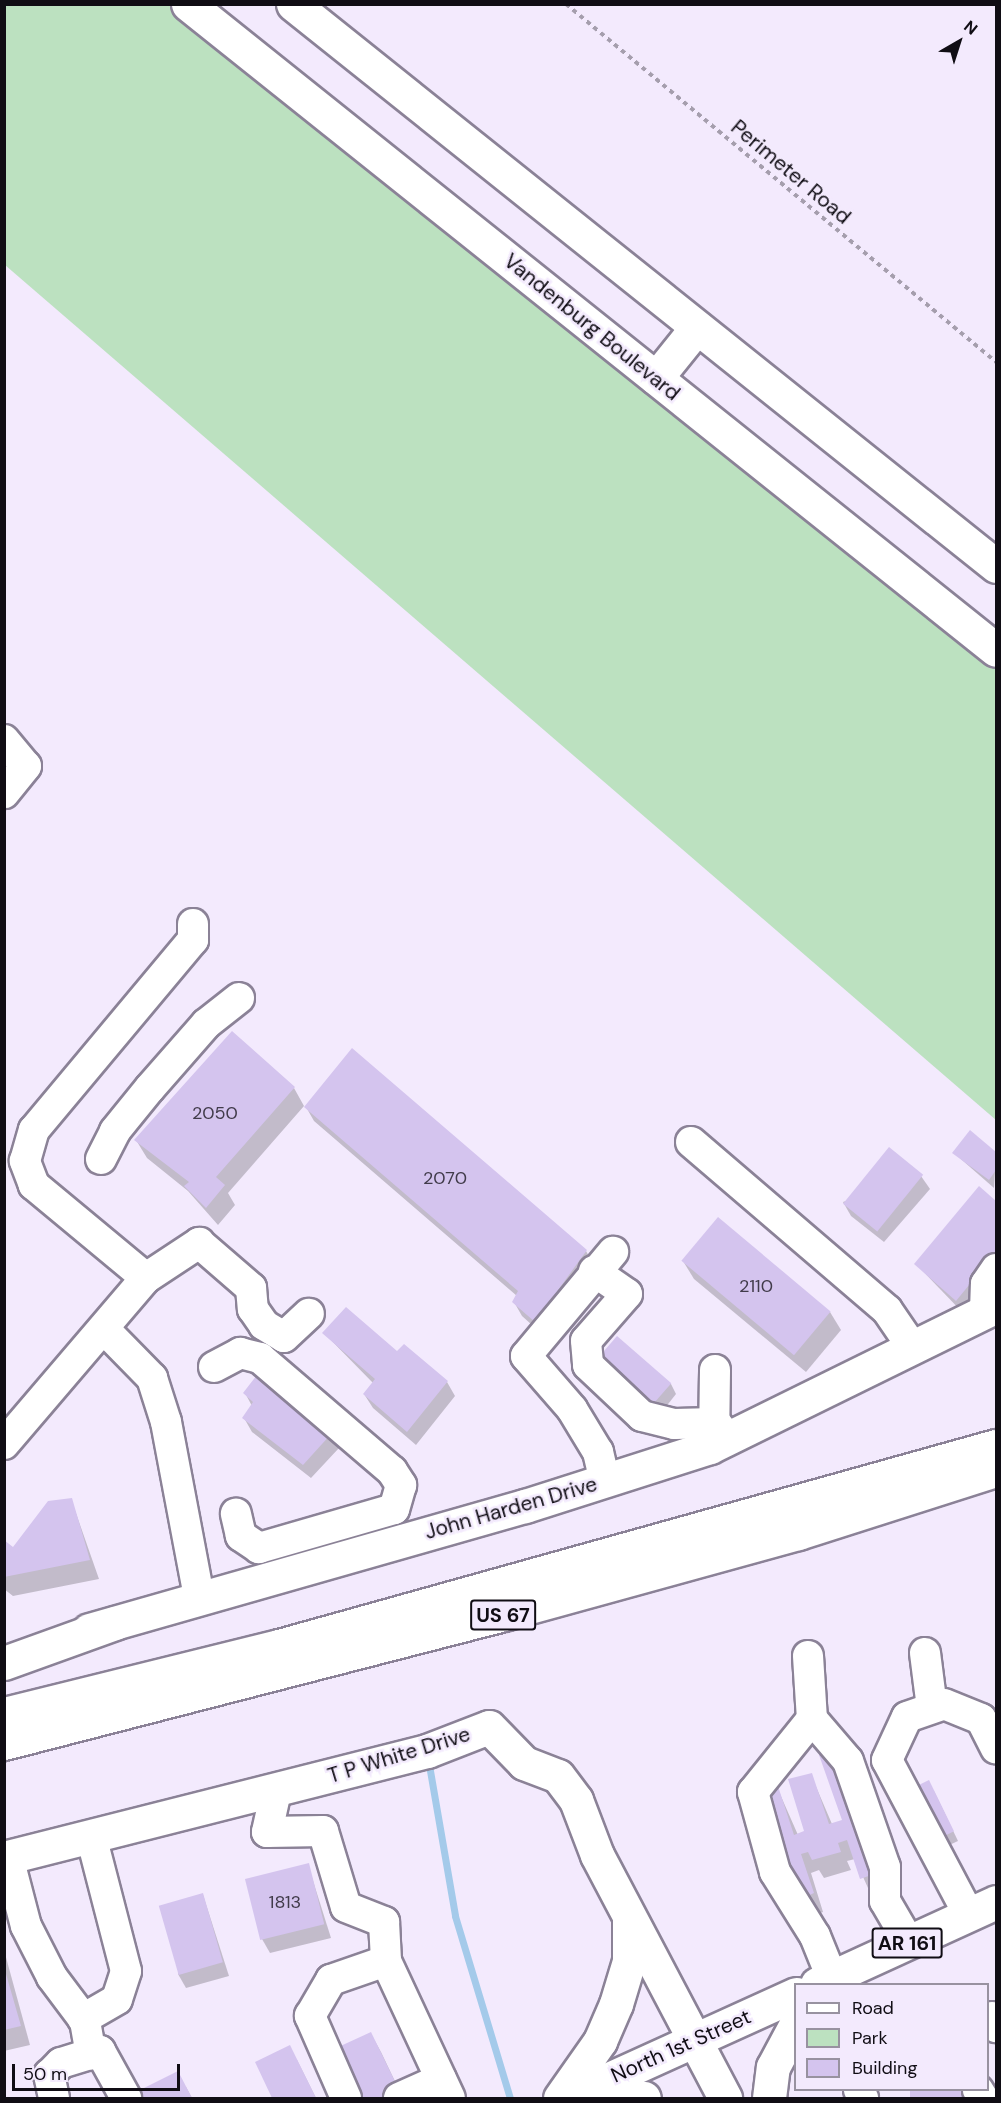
<!DOCTYPE html>
<style>
body{margin:0}
#map{position:relative;width:1001px;height:2103px;overflow:hidden;background:#f3eafd;font-family:"DM Sans",sans-serif}
div>[style]{position:absolute}
.green>*{inset:0;background:#bce1c0}
.shadow>*{inset:0;background:#0003;transform-origin:0 0}
.stream>*{height:7px;margin:-3.5px;padding:0 3.5px;transform-origin:3.5px;border-radius:3.5px;background:#a4caea}
.building>*{inset:0;background:#d4c4ee;transform-origin:0 0}
.path>*{height:4px;margin-top:-2px;transform-origin:0;background:repeating-linear-gradient(90deg,#a59ead 0 4.5px,transparent 0 9px)}
.roads{filter:drop-shadow(2px 0 #8b8297) drop-shadow(-2px 0 #8b8297) drop-shadow(0 2px #8b8297) drop-shadow(0 -2px #8b8297)}
.minor>*{height:30px;margin:-15px;padding:0 15px;transform-origin:15px;border-radius:15px;background:#fff}
.major>*{height:33px;margin:-16.5px;padding:0 16.5px;transform-origin:16.5px;border-radius:16.5px;background:#fff}
.highway>*{height:33px;margin:-16.5px;padding:0 16.5px;transform-origin:16.5px;border-radius:16.5px;background:#fff}
span{translate:-50% -50%;white-space:nowrap;text-align:center;line-height:1.15;-webkit-text-stroke:5px #f3eafd;paint-order:stroke}
.number-label{font-size:18px;color:#413b4a}
.number-label span{-webkit-text-stroke-width:0}
.shield-label span{padding:2px 4px;background:#f3eafd;border:2px solid;border-radius:4px;-webkit-text-stroke-width:0}
.shield-label{font-size:20px;color:#100d14;font-weight:700}
.street-label{font-size:21px;color:#100d14}
.frame{position:absolute;inset:0;border:6px solid #100d14;pointer-events:none}
.legend{position:absolute;left:794px;top:1983px;width:195px;height:108px;box-sizing:border-box;background:#f3eafd;border:2px solid #9892a0;margin:0;padding:8px 10px;list-style:none;font-size:18px;color:#100d14}
.legend li{display:flex;align-items:center;gap:12px;height:30px}
.legend b{width:30px;border:2px solid #9892a0}
.north{position:absolute;left:929px;top:12px;width:60px;height:60px;-webkit-text-stroke:4px #f3eafd;paint-order:stroke;rotate:39deg;font-size:16px;font-weight:700;line-height:24px;text-align:center;color:#100d14}
.north::after{content:'';display:block;margin:auto;width:21px;height:27px;background:#100d14;clip-path:polygon(50% 0,100% 100%,50% 72%,0 100%)}
.scale{position:absolute;left:12px;top:2064px;width:168px;height:27px;box-sizing:border-box;border:3px solid #100d14;border-top:0;padding-left:8px;font-size:18px;line-height:21px;white-space:nowrap;color:#100d14;-webkit-text-stroke:4px #f3eafd;paint-order:stroke}
</style>
<div id="map">
<div class="green">
<i style="clip-path:polygon(5px 5px,188px 5px,996px 650px,996px 1120px,5px 265px)"></i>
</div>
<div class="shadow">
<i style="clip-path:polygon(294px 1088px,304px 1106px,228px 1193px,235px 1205px,218px 1225px,188px 1191px,147px 1158px,136px 1140px)"></i>
<i style="clip-path:polygon(306px 1107px,586px 1251px,594px 1265px,543px 1335px,522px 1316px,514px 1302px,517px 1296px,314px 1121px)"></i>
<i style="clip-path:polygon(971px 1133px,996px 1154px,994px 1188px,954px 1153px)"></i>
<i style="clip-path:polygon(921px 1176px,930px 1189px,884px 1242px,851px 1216px,843px 1202px)"></i>
<i style="clip-path:polygon(979px 1188px,996px 1203px,996px 1275px,964px 1314px,916px 1264px)"></i>
<i style="clip-path:polygon(683px 1261px,830px 1312px,841px 1330px,806px 1372px,694px 1279px)"></i>
<i style="clip-path:polygon(324px 1333px,397px 1354px,447px 1382px,455px 1396px,416px 1445px,373px 1408px,364px 1394px,373px 1383px)"></i>
<i style="clip-path:polygon(617px 1338px,671px 1384px,676px 1394px,661px 1413px,606px 1367px)"></i>
<i style="clip-path:polygon(245px 1393px,331px 1434px,339px 1448px,311px 1478px,252px 1432px,244px 1418px,252px 1406px)"></i>
<i style="clip-path:polygon(71px 1499px,99px 1579px,13px 1596px,4px 1589px,4px 1542px,13px 1549px)"></i>
<i style="clip-path:polygon(811px 1775px,832px 1824px,844px 1821px,886px 1892px,872px 1897px,855px 1859px,847px 1861px,851px 1870px,824px 1878px,819px 1870px,811px 1873px,823px 1912px,810px 1917px,776px 1785px,798px 1835px,806px 1832px)"></i>
<i style="clip-path:polygon(934px 1791px,958px 1841px,945px 1847px)"></i>
<i style="clip-path:polygon(308px 1865px,331px 1938px,270px 1953px,262px 1939px)"></i>
<i style="clip-path:polygon(203px 1895px,229px 1976px,186px 1988px,178px 1974px)"></i>
<i style="clip-path:polygon(4px 1950px,30px 2045px,4px 2051px)"></i>
<i style="clip-path:polygon(371px 2034px,381px 2052px,403px 2098px,359px 2098px)"></i>
<i style="clip-path:polygon(297px 2060px,316px 2098px,274px 2098px,257px 2063px)"></i>
<i style="clip-path:polygon(186px 2087px,192px 2098px,146px 2098px,142px 2091px)"></i>
<i style="left:913px;top:2090px;width:59px;height:8px"></i>
</div>
<div class="stream">
<i style="left:428px;top:1759px;width:159px;rotate:80.2deg"></i>
<i style="left:455px;top:1916px;width:190px;rotate:73.2deg"></i>
</div>
<div class="building">
<i style="clip-path:polygon(232px 1031px,295px 1087px,216px 1177px,225px 1185px,206px 1208px,184px 1186px,189px 1182px,134px 1140px)"></i>
<i style="clip-path:polygon(352px 1048px,587px 1250px,535px 1322px,512px 1302px,518px 1291px,304px 1107px)"></i>
<i style="clip-path:polygon(970px 1130px,996px 1152px,996px 1170px,989px 1180px,952px 1153px)"></i>
<i style="left:889px;top:1147px;width:44px;height:73px;rotate:39deg"></i>
<i style="clip-path:polygon(979px 1186px,996px 1201px,996px 1252px,956px 1301px,914px 1264px)"></i>
<i style="left:718px;top:1217px;width:147px;height:57px;rotate:40deg"></i>
<i style="clip-path:polygon(346px 1307px,397px 1351px,404px 1344px,448px 1381px,407px 1432px,363px 1394px,375px 1379px,322px 1333px)"></i>
<i style="left:617px;top:1336px;width:72px;height:28px;rotate:41deg"></i>
<i style="clip-path:polygon(257px 1375px,332px 1433px,303px 1465px,242px 1418px,253px 1402px,243px 1393px)"></i>
<i style="clip-path:polygon(72px 1498px,90px 1560px,4px 1577px,4px 1540px,13px 1547px,48px 1501px)"></i>
<i style="clip-path:polygon(837px 1752px,877px 1873px,860px 1879px,847px 1840px,838px 1843px,841px 1852px,812px 1860px,808px 1852px,801px 1854px,814px 1893px,798px 1900px,762px 1788px,777px 1783px,794px 1835px,804px 1831px,788px 1779px,812px 1773px,829px 1824px,842px 1820px,819px 1755px)"></i>
<i style="left:929px;top:1780px;width:57px;height:17px;rotate:64deg"></i>
<i style="left:309px;top:1863px;width:63px;height:66px;rotate:76deg"></i>
<i style="left:203px;top:1893px;width:72px;height:46px;rotate:74deg"></i>
<i style="clip-path:polygon(4px 1967px,21px 2026px,4px 2030px)"></i>
<i style="clip-path:polygon(371px 2032px,401px 2094px,391px 2098px,357px 2098px,334px 2049px)"></i>
<i style="clip-path:polygon(290px 2045px,316px 2098px,272px 2098px,255px 2062px)"></i>
<i style="clip-path:polygon(178px 2071px,192px 2098px,144px 2098px,140px 2090px)"></i>
<i style="left:910px;top:2090px;width:63px;height:8px"></i>
</div>
<div class="path">
<i style="left:566px;top:4px;width:560px;rotate:39.78deg"></i>
</div>
<div class="roads">
<div class="minor">
<i style="left:4px;top:740px;width:34px;rotate:50deg"></i>
<i style="left:26px;top:766px;width:35px;rotate:129deg"></i>
<i style="left:691px;top:1142px;width:258px;rotate:40.6deg"></i>
<i style="left:887px;top:1310px;width:46px;rotate:55.6deg"></i>
<i style="left:101px;top:1159px;width:31px;rotate:-63deg"></i>
<i style="left:115px;top:1131px;width:55px;rotate:-50.9deg"></i>
<i style="left:150px;top:1088px;width:85px;rotate:-48.8deg"></i>
<i style="left:206px;top:1024px;width:42px;rotate:-38.2deg"></i>
<i style="left:594px;top:1271px;width:40px;rotate:34.9deg"></i>
<i style="left:627px;top:1294px;width:62px;rotate:131.1deg"></i>
<i style="left:586px;top:1341px;width:24px;rotate:85deg"></i>
<i style="left:588px;top:1365px;width:74px;rotate:43.4deg"></i>
<i style="left:642px;top:1416px;width:33px;rotate:14deg"></i>
<i style="left:674px;top:1424px;width:42px;rotate:-1.4deg"></i>
<i style="left:716px;top:1423px;width:18px;rotate:52deg"></i>
<i style="left:146px;top:1278px;width:64px;rotate:-33.4deg"></i>
<i style="left:199px;top:1243px;width:69px;rotate:40.9deg"></i>
<i style="left:251px;top:1288px;width:21px;rotate:85deg"></i>
<i style="left:253px;top:1309px;width:19px;rotate:55deg"></i>
<i style="left:264px;top:1325px;width:23px;rotate:31deg"></i>
<i style="left:284px;top:1337px;width:34px;rotate:-43deg"></i>
<i style="left:985px;top:1311px;width:27px;rotate:-88deg"></i>
<i style="left:986px;top:1284px;width:18px;rotate:-56deg"></i>
<i style="left:104px;top:1329px;width:69px;rotate:45.6deg"></i>
<i style="left:152px;top:1378px;width:46px;rotate:72.3deg"></i>
<i style="left:166px;top:1422px;width:177px;rotate:79.3deg"></i>
<i style="left:214px;top:1367px;width:30px;rotate:-28deg"></i>
<i style="left:240px;top:1353px;width:21px;rotate:14deg"></i>
<i style="left:260px;top:1358px;width:174px;rotate:40.6deg"></i>
<i style="left:392px;top:1471px;width:17px;rotate:57deg"></i>
<i style="left:401px;top:1485px;width:25px;rotate:106deg"></i>
<i style="left:394px;top:1509px;width:141px;rotate:163.9deg"></i>
<i style="left:259px;top:1548px;width:22px;rotate:-146deg"></i>
<i style="left:241px;top:1536px;width:23px;rotate:-103deg"></i>
<i style="left:714px;top:1443px;width:73px;rotate:-89.2deg"></i>
<i style="left:4px;top:1444px;width:218px;rotate:-49.5deg"></i>
<i style="left:146px;top:1278px;width:146px;rotate:-140.3deg"></i>
<i style="left:34px;top:1185px;width:26px;rotate:-111deg"></i>
<i style="left:25px;top:1161px;width:32px;rotate:-74deg"></i>
<i style="left:34px;top:1130px;width:248px;rotate:-50.1deg"></i>
<i style="left:193px;top:940px;width:16px;rotate:-90deg"></i>
<i style="left:605px;top:1482px;width:31px;rotate:-103deg"></i>
<i style="left:598px;top:1452px;width:50px;rotate:-121.2deg"></i>
<i style="left:572px;top:1409px;width:70px;rotate:-131deg"></i>
<i style="left:526px;top:1356px;width:136px;rotate:-50.1deg"></i>
<i style="left:925px;top:1653px;width:55px;rotate:82.7deg"></i>
<i style="left:808px;top:1656px;width:63px;rotate:86.4deg"></i>
<i style="left:812px;top:1719px;width:55px;rotate:49.4deg"></i>
<i style="left:848px;top:1761px;width:112px;rotate:70.8deg"></i>
<i style="left:885px;top:1867px;width:34px;rotate:90deg"></i>
<i style="left:885px;top:1901px;width:48px;rotate:59.7deg"></i>
<i style="left:812px;top:1719px;width:94px;rotate:128.9deg"></i>
<i style="left:753px;top:1792px;width:83px;rotate:74.6deg"></i>
<i style="left:775px;top:1872px;width:75px;rotate:58deg"></i>
<i style="left:815px;top:1936px;width:45px;rotate:68deg"></i>
<i style="left:276px;top:1791px;width:42px;rotate:102.4deg"></i>
<i style="left:267px;top:1832px;width:56px;rotate:-1deg"></i>
<i style="left:323px;top:1831px;width:79px;rotate:73.2deg"></i>
<i style="left:346px;top:1907px;width:41px;rotate:21.5deg"></i>
<i style="left:384px;top:1922px;width:39px;rotate:87deg"></i>
<i style="left:386px;top:1961px;width:151px;rotate:65deg"></i>
<i style="left:8px;top:1857px;width:71px;rotate:75.4deg"></i>
<i style="left:26px;top:1926px;width:57px;rotate:63deg"></i>
<i style="left:52px;top:1977px;width:55px;rotate:53.1deg"></i>
<i style="left:85px;top:2021px;width:34px;rotate:80deg"></i>
<i style="left:969px;top:1915px;width:175px;rotate:-117.9deg"></i>
<i style="left:887px;top:1760px;width:47px;rotate:-65.1deg"></i>
<i style="left:907px;top:1717px;width:39px;rotate:-19deg"></i>
<i style="left:944px;top:1704px;width:40px;rotate:22deg"></i>
<i style="left:981px;top:1719px;width:33px;rotate:63deg"></i>
<i style="left:992px;top:2017px;width:11px;rotate:68deg"></i>
<i style="left:83px;top:2019px;width:39px;rotate:-30deg"></i>
<i style="left:117px;top:1999px;width:29px;rotate:-72deg"></i>
<i style="left:126px;top:1971px;width:139px;rotate:-104.5deg"></i>
<i style="left:859px;top:2090px;width:9px;rotate:63deg"></i>
<i style="left:978px;top:2090px;width:9px;rotate:58deg"></i>
<i style="left:54px;top:2098px;width:24px;rotate:-102deg"></i>
<i style="left:49px;top:2075px;width:17px;rotate:-45deg"></i>
<i style="left:61px;top:2063px;width:41px;rotate:-17.1deg"></i>
<i style="left:100px;top:2051px;width:54px;rotate:61deg"></i>
<i style="left:346px;top:2098px;width:90px;rotate:-113.7deg"></i>
<i style="left:310px;top:2016px;width:42px;rotate:-59.7deg"></i>
<i style="left:331px;top:1980px;width:58px;rotate:-19.1deg"></i>
<i style="left:399px;top:2098px;width:46px;rotate:-24.3deg"></i>
</div>
<div class="major">
<i style="left:188px;top:4px;width:1034px;rotate:38.64deg"></i>
<i style="left:293px;top:4px;width:900px;rotate:38.64deg"></i>
<i style="left:656px;top:378px;width:65px;rotate:-51.2deg"></i>
<i style="left:89px;top:1630px;width:453px;rotate:-15.9deg"></i>
<i style="left:525px;top:1506px;width:194px;rotate:-17.7deg"></i>
<i style="left:710px;top:1447px;width:319px;rotate:-26.2deg"></i>
<i style="left:4px;top:1858px;width:436px;rotate:-14.2deg"></i>
<i style="left:427px;top:1751px;width:66px;rotate:-21.2deg"></i>
<i style="left:489px;top:1727px;width:50px;rotate:45.8deg"></i>
<i style="left:524px;top:1763px;width:36px;rotate:21deg"></i>
<i style="left:558px;top:1776px;width:30px;rotate:53deg"></i>
<i style="left:576px;top:1800px;width:59px;rotate:69.1deg"></i>
<i style="left:597px;top:1855px;width:275px;rotate:62.2deg"></i>
<i style="left:817px;top:1984px;width:197px;rotate:-24.6deg"></i>
<i style="left:584px;top:2093px;width:60px;rotate:4.8deg"></i>
<i style="left:560px;top:2098px;width:70px;rotate:-54.9deg"></i>
<i style="left:600px;top:2041px;width:40px;rotate:-66.6deg"></i>
<i style="left:616px;top:2004px;width:45px;rotate:-73.2deg"></i>
<i style="left:629px;top:1961px;width:44px;rotate:-90deg"></i>
<i style="left:567px;top:2098px;width:252px;rotate:-24.4deg"></i>
<i style="left:769px;top:2098px;width:31px;rotate:-83deg"></i>
<i style="left:773px;top:2067px;width:49px;rotate:-61.9deg"></i>
</div>
<div class="highway">
<i style="left:4px;top:1663px;width:118px;rotate:-19.8deg"></i>
<i style="left:4px;top:1714px;width:283px;rotate:-13.9deg"></i>
<i style="left:279px;top:1646px;width:744px;rotate:-15.59deg"></i>
<i style="left:4px;top:1743px;width:516px;rotate:-14.47deg"></i>
<i style="left:504px;top:1614px;width:305px;rotate:-15.4deg"></i>
<i style="left:798px;top:1533px;width:208px;rotate:-17.7deg"></i>
</div>
</div>
<div class="number-label">
<span style="left:215px;top:1113px">2050</span>
<span style="left:445px;top:1178px">2070</span>
<span style="left:756px;top:1286px">2110</span>
<span style="left:285px;top:1902px">1813</span>
</div>
<div class="shield-label">
<span style="left:503px;top:1615px">US 67</span>
<span style="left:907px;top:1943px">AR 161</span>
</div>
<div class="street-label">
<span style="left:791px;top:172px;rotate:40deg">Perimeter Road</span>
<span style="left:592px;top:327px;rotate:39deg">Vandenburg Boulevard</span>
<span style="left:511px;top:1508px;rotate:-16deg">John Harden Drive</span>
<span style="left:399px;top:1755px;rotate:-17deg">T P White Drive</span>
<span style="left:681px;top:2046px;rotate:-24deg">North 1st Street</span>
</div>
<div class="frame"></div>
<ul class="legend">
<li><b style="height:8px;background:#fff"></b>Road</li>
<li><b style="height:16px;background:#bce1c0"></b>Park</li>
<li><b style="height:16px;background:#d4c4ee"></b>Building</li>
</ul>
<div class="north">N</div>
<div class="scale">50 m</div>
</div>
